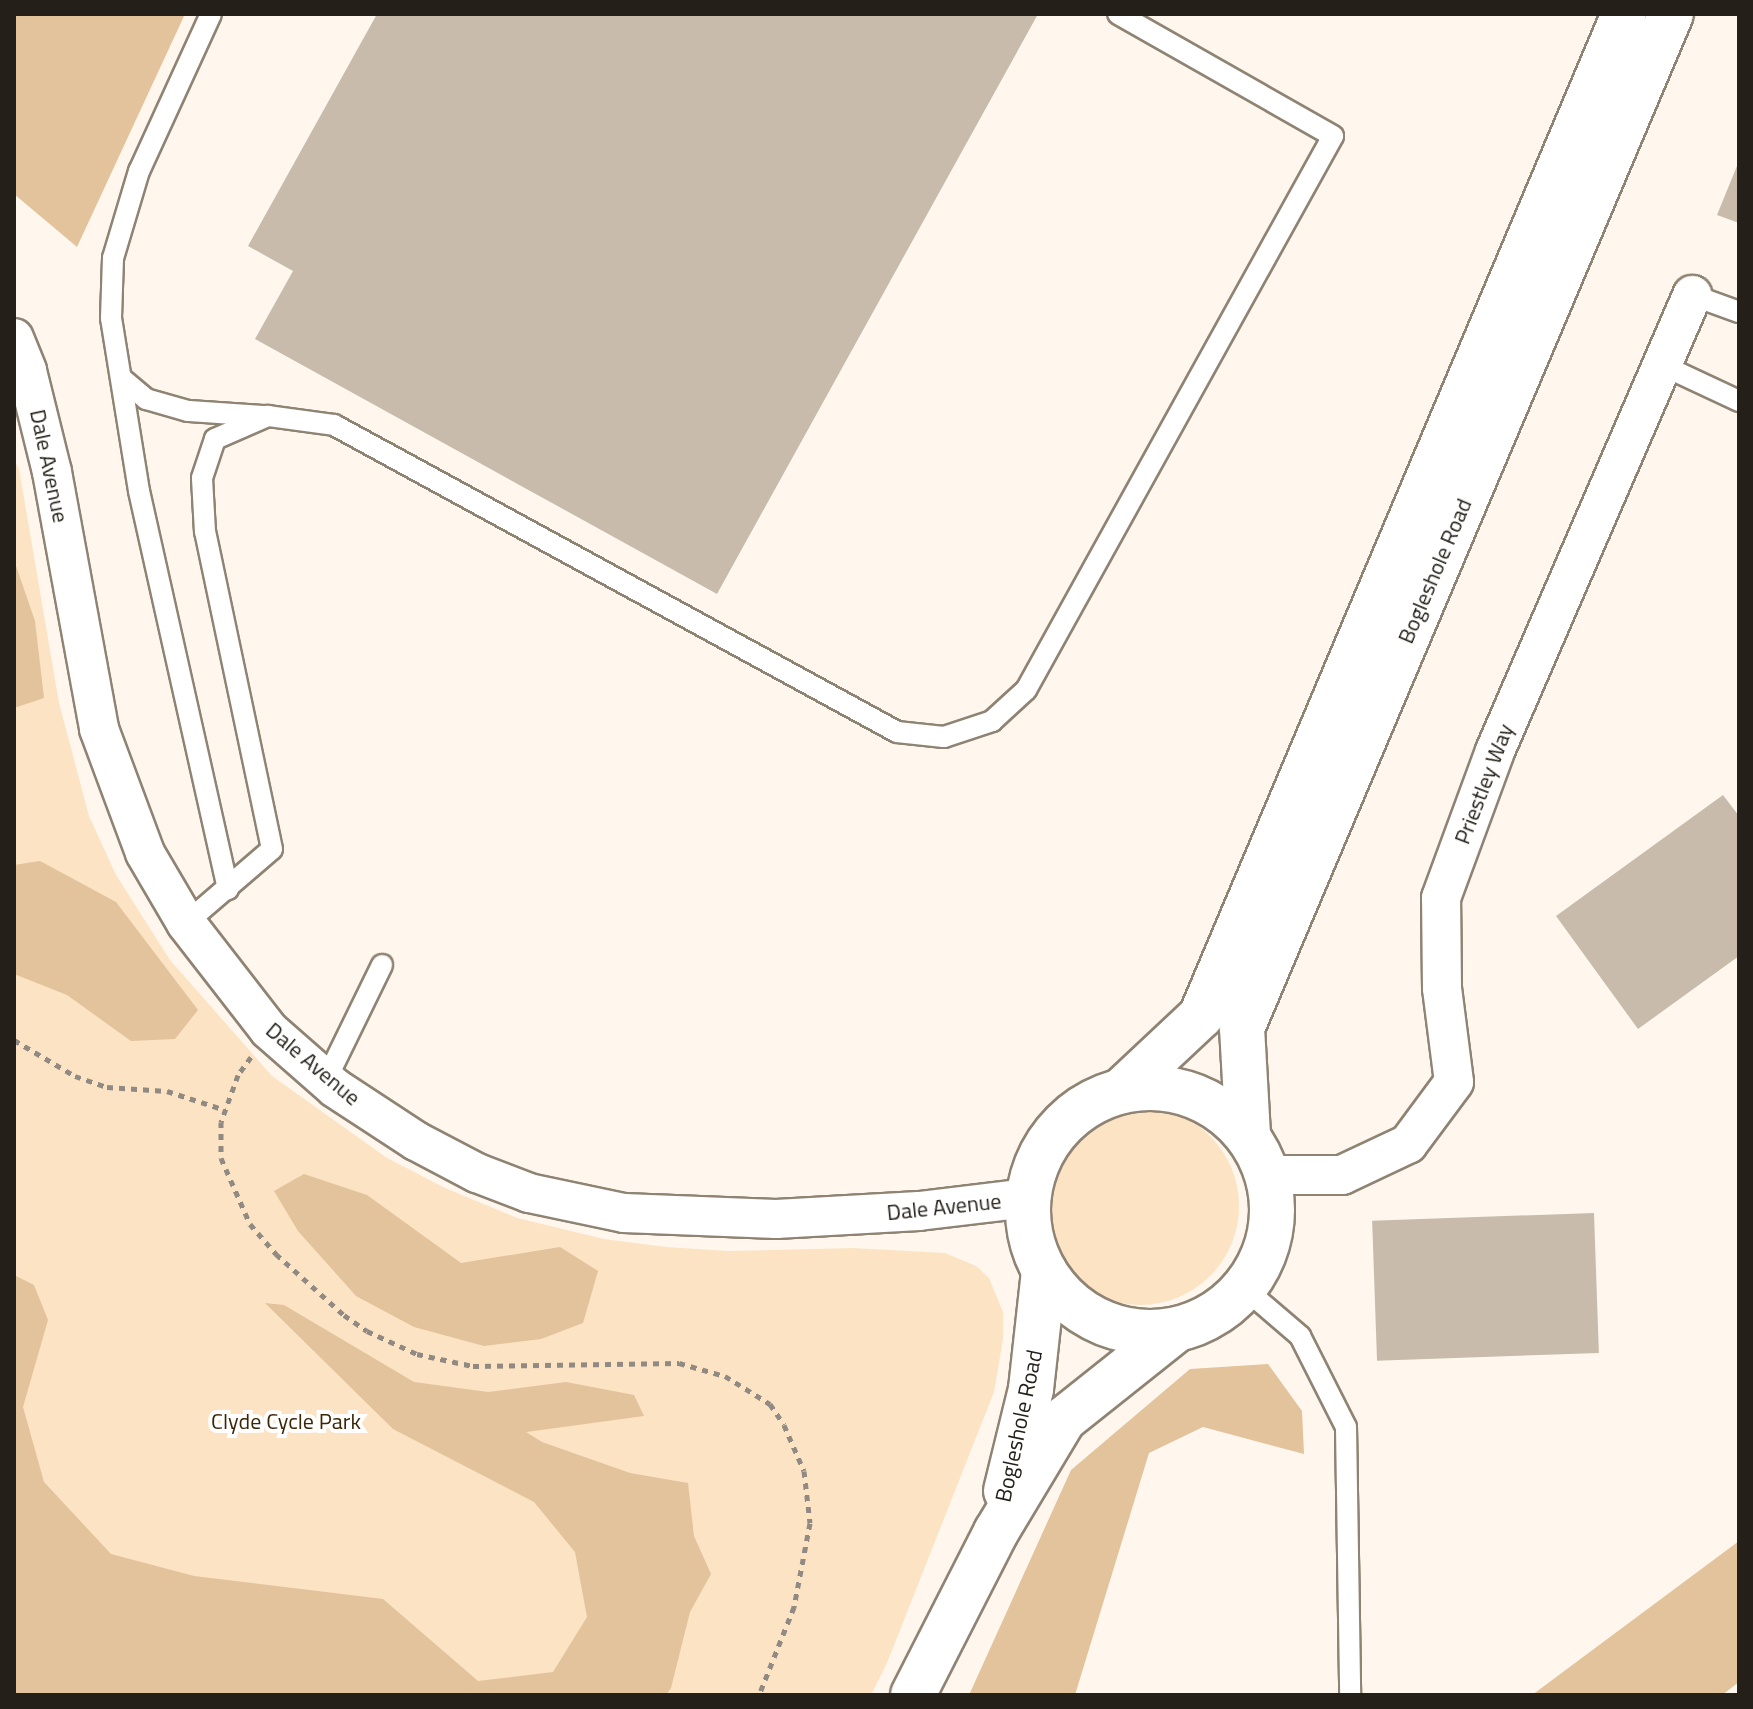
<!DOCTYPE html>
<style>
body{margin:0}
#map{position:relative;width:1753px;height:1709px;overflow:hidden;background:#fff7ed;font-family:"Titillium Web",sans-serif}
div>[style]{position:absolute}
.green>*{inset:0;background:#fbe3c4}
.round{border-radius:50%}
.forest>*{inset:0;background:#e2c39b}
.building>*{inset:0;background:#c8bbab;transform-origin:0 0}
.path>*{height:5px;margin-top:-2.5px;transform-origin:0;background:repeating-linear-gradient(90deg,#908a82 0 6px,transparent 0 12px)}
.roads{filter:drop-shadow(2px 0 #8f8373) drop-shadow(-2px 0 #8f8373) drop-shadow(0 2px #8f8373) drop-shadow(0 -2px #8f8373)}
.service>*{height:20px;margin:-10px;padding:0 10px;transform-origin:10px;border-radius:10px;background:#fff}
.minor>*{height:38px;margin:-19px;padding:0 19px;transform-origin:19px;border-radius:19px;background:#fff}
.tertiary>*{height:44px;margin:-22px;padding:0 22px;transform-origin:22px;border-radius:22px;background:#fff}
.tertiary>.ring{margin:-22px;padding:0;box-sizing:content-box;background:none;border:44px solid #fff;border-radius:50%}
span{translate:-50% -50%;white-space:nowrap;text-align:center;line-height:1.15;-webkit-text-stroke:8px #fff;paint-order:stroke}
.street-label{font-size:22px;color:#242019}
.park-label{font-size:22px;color:#3b2604}
.frame{position:absolute;inset:0;border:16px solid #242019;pointer-events:none}
</style>
<div id="map">
<div class="green">
<i style="clip-path:polygon(14px 459px,19px 469px,59px 703px,89px 816px,116px 875px,170px 960px,272px 1076px,387px 1158px,445px 1188px,517px 1218px,604px 1239px,666px 1247px,728px 1251px,853px 1248px,945px 1253px,976px 1266px,989px 1278px,1003px 1312px,1003px 1339px,994px 1392px,887px 1663px,871px 1695px,14px 1695px)"></i>
<i class="round" style="left:1041px;top:1107px;width:198px;height:198px"></i>
</div>
<div class="forest">
<i style="clip-path:polygon(14px 14px,185px 14px,77px 247px,14px 194px)"></i>
<i style="clip-path:polygon(14px 560px,35px 621px,44px 698px,14px 708px)"></i>
<i style="clip-path:polygon(40px 861px,116px 902px,198px 1010px,175px 1039px,131px 1041px,67px 995px,14px 974px,14px 865px)"></i>
<i style="clip-path:polygon(304px 1174px,367px 1195px,461px 1263px,560px 1247px,598px 1271px,583px 1323px,541px 1339px,484px 1346px,414px 1327px,356px 1296px,298px 1231px,274px 1191px)"></i>
<i style="clip-path:polygon(14px 1275px,34px 1285px,48px 1320px,23px 1407px,44px 1482px,111px 1554px,194px 1576px,383px 1599px,478px 1681px,553px 1672px,587px 1617px,575px 1552px,534px 1502px,393px 1429px,265px 1303px,284px 1305px,414px 1382px,488px 1392px,566px 1382px,634px 1395px,644px 1416px,526px 1432px,542px 1442px,630px 1473px,688px 1483px,694px 1536px,711px 1574px,690px 1612px,671px 1688px,666px 1695px,14px 1695px)"></i>
<i style="clip-path:polygon(1268px 1364px,1302px 1411px,1304px 1454px,1203px 1427px,1149px 1453px,1075px 1695px,969px 1695px,1071px 1470px,1190px 1369px)"></i>
<i style="clip-path:polygon(1739px 1541px,1739px 1682px,1722px 1695px,1532px 1695px)"></i>
</div>
<div class="building">
<i style="clip-path:polygon(377px 14px,1038px 14px,717px 594px,255px 339px,293px 271px,248px 246px)"></i>
<i style="clip-path:polygon(1739px 161px,1739px 223px,1717px 215px)"></i>
<i style="clip-path:polygon(1723px 795px,1739px 816px,1739px 956px,1638px 1029px,1556px 916px)"></i>
<i style="left:1594px;top:1213px;width:140px;height:222px;rotate:88deg"></i>
</div>
<div class="path">
<i style="left:14px;top:1040px;width:71px;rotate:30.5deg"></i>
<i style="left:75px;top:1076px;width:34px;rotate:19deg"></i>
<i style="left:107px;top:1087px;width:60px;rotate:3.8deg"></i>
<i style="left:167px;top:1091px;width:61px;rotate:18.1deg"></i>
<i style="left:251px;top:1057px;width:22px;rotate:126deg"></i>
<i style="left:238px;top:1075px;width:50px;rotate:109.9deg"></i>
<i style="left:221px;top:1122px;width:36px;rotate:90deg"></i>
<i style="left:221px;top:1158px;width:72px;rotate:66.3deg"></i>
<i style="left:250px;top:1224px;width:40px;rotate:49deg"></i>
<i style="left:276px;top:1254px;width:91px;rotate:41.9deg"></i>
<i style="left:344px;top:1315px;width:28px;rotate:35deg"></i>
<i style="left:367px;top:1331px;width:55px;rotate:24.7deg"></i>
<i style="left:417px;top:1354px;width:57px;rotate:12.1deg"></i>
<i style="left:473px;top:1366px;width:206px;rotate:-0.8deg"></i>
<i style="left:679px;top:1363px;width:48px;rotate:15.8deg"></i>
<i style="left:725px;top:1376px;width:53px;rotate:31.9deg"></i>
<i style="left:770px;top:1404px;width:25px;rotate:56deg"></i>
<i style="left:784px;top:1425px;width:50px;rotate:66.5deg"></i>
<i style="left:804px;top:1471px;width:52px;rotate:83.4deg"></i>
<i style="left:810px;top:1523px;width:86px;rotate:100.8deg"></i>
<i style="left:794px;top:1607px;width:95px;rotate:111.7deg"></i>
</div>
<div class="roads">
<div class="service">
<i style="left:211px;top:14px;width:173px;rotate:114.6deg"></i>
<i style="left:139px;top:171px;width:91px;rotate:106.6deg"></i>
<i style="left:113px;top:258px;width:60px;rotate:91.9deg"></i>
<i style="left:111px;top:318px;width:175px;rotate:80.8deg"></i>
<i style="left:139px;top:491px;width:408px;rotate:77.4deg"></i>
<i style="left:1692px;top:295px;width:50px;rotate:19.9deg"></i>
<i style="left:1662px;top:365px;width:85px;rotate:25.1deg"></i>
<i style="left:121px;top:378px;width:33px;rotate:40deg"></i>
<i style="left:146px;top:399px;width:44px;rotate:15.9deg"></i>
<i style="left:188px;top:411px;width:76px;rotate:3.8deg"></i>
<i style="left:186px;top:923px;width:113px;rotate:-40.7deg"></i>
<i style="left:272px;top:849px;width:324px;rotate:-101.9deg"></i>
<i style="left:205px;top:532px;width:54px;rotate:-93.2deg"></i>
<i style="left:202px;top:478px;width:41px;rotate:-71.6deg"></i>
<i style="left:215px;top:439px;width:58px;rotate:-23.5deg"></i>
<i style="left:268px;top:416px;width:67px;rotate:7.8deg"></i>
<i style="left:334px;top:425px;width:641px;rotate:28.6deg"></i>
<i style="left:897px;top:732px;width:47px;rotate:6.1deg"></i>
<i style="left:944px;top:737px;width:51px;rotate:-18.4deg"></i>
<i style="left:992px;top:721px;width:46px;rotate:-42.4deg"></i>
<i style="left:1026px;top:690px;width:633px;rotate:-61.01deg"></i>
<i style="left:1333px;top:136px;width:247px;rotate:-150.4deg"></i>
<i style="left:326px;top:1080px;width:128px;rotate:-64deg"></i>
<i style="left:1244px;top:1288px;width:74px;rotate:40.6deg"></i>
<i style="left:1300px;top:1336px;width:102px;rotate:63.2deg"></i>
<i style="left:1346px;top:1427px;width:268px;rotate:89.1deg"></i>
</div>
<div class="minor">
<i style="left:14px;top:338px;width:35px;rotate:68deg"></i>
<i style="left:27px;top:371px;width:104px;rotate:76.1deg"></i>
<i style="left:52px;top:472px;width:261px;rotate:79.6deg"></i>
<i style="left:99px;top:729px;width:132px;rotate:69.6deg"></i>
<i style="left:145px;top:853px;width:81px;rotate:59.6deg"></i>
<i style="left:186px;top:923px;width:135px;rotate:52.2deg"></i>
<i style="left:269px;top:1030px;width:88px;rotate:41.3deg"></i>
<i style="left:335px;top:1088px;width:97px;rotate:33.2deg"></i>
<i style="left:416px;top:1141px;width:69px;rotate:27.7deg"></i>
<i style="left:477px;top:1173px;width:56px;rotate:21deg"></i>
<i style="left:529px;top:1193px;width:97px;rotate:11.9deg"></i>
<i style="left:624px;top:1213px;width:152px;rotate:2.3deg"></i>
<i style="left:776px;top:1219px;width:143px;rotate:-3.2deg"></i>
<i style="left:919px;top:1211px;width:110px;rotate:-6.8deg"></i>
<i style="left:1268px;top:1175px;width:74px"></i>
<i style="left:1342px;top:1175px;width:73px;rotate:-25.2deg"></i>
<i style="left:1408px;top:1144px;width:77px;rotate:-53.4deg"></i>
<i style="left:1454px;top:1082px;width:95px;rotate:-97.3deg"></i>
<i style="left:1442px;top:988px;width:90px;rotate:-90.6deg"></i>
<i style="left:1441px;top:898px;width:157px;rotate:-69.8deg"></i>
<i style="left:1495px;top:751px;width:497px;rotate:-66.6deg"></i>
</div>
<div class="tertiary">
<i class="ring" style="left:1028px;top:1088px;width:200px;height:200px"></i>
<i style="left:1121px;top:1091px;width:110px;rotate:-43.2deg"></i>
<i style="left:1201px;top:1016px;width:1088px;rotate:-67.11deg"></i>
<i style="left:1248px;top:1135px;width:107px;rotate:-93.2deg"></i>
<i style="left:1242px;top:1028px;width:1101px;rotate:-67.07deg"></i>
<i style="left:1006px;top:1491px;width:105px;rotate:-76.2deg"></i>
<i style="left:1031px;top:1389px;width:119px;rotate:-83.7deg"></i>
<i style="left:913px;top:1695px;width:183px;rotate:-63deg"></i>
<i style="left:996px;top:1532px;width:132px;rotate:-59deg"></i>
<i style="left:1064px;top:1419px;width:143px;rotate:-38.5deg"></i>
</div>
</div>
<div class="street-label">
<span style="left:49px;top:466px;rotate:78deg">Dale Avenue</span>
<span style="left:1435px;top:571px;rotate:-67deg">Bogleshole Road</span>
<span style="left:1484px;top:784px;rotate:-69deg">Priestley Way</span>
<span style="left:313px;top:1064px;rotate:40deg">Dale Avenue</span>
<span style="left:944px;top:1207px;rotate:-6deg">Dale Avenue</span>
<span style="left:1019px;top:1426px;rotate:-78deg">Bogleshole Road</span>
</div>
<div class="park-label">
<span style="left:286px;top:1422px">Clyde Cycle Park</span>
</div>
<div class="frame"></div>
</div>
